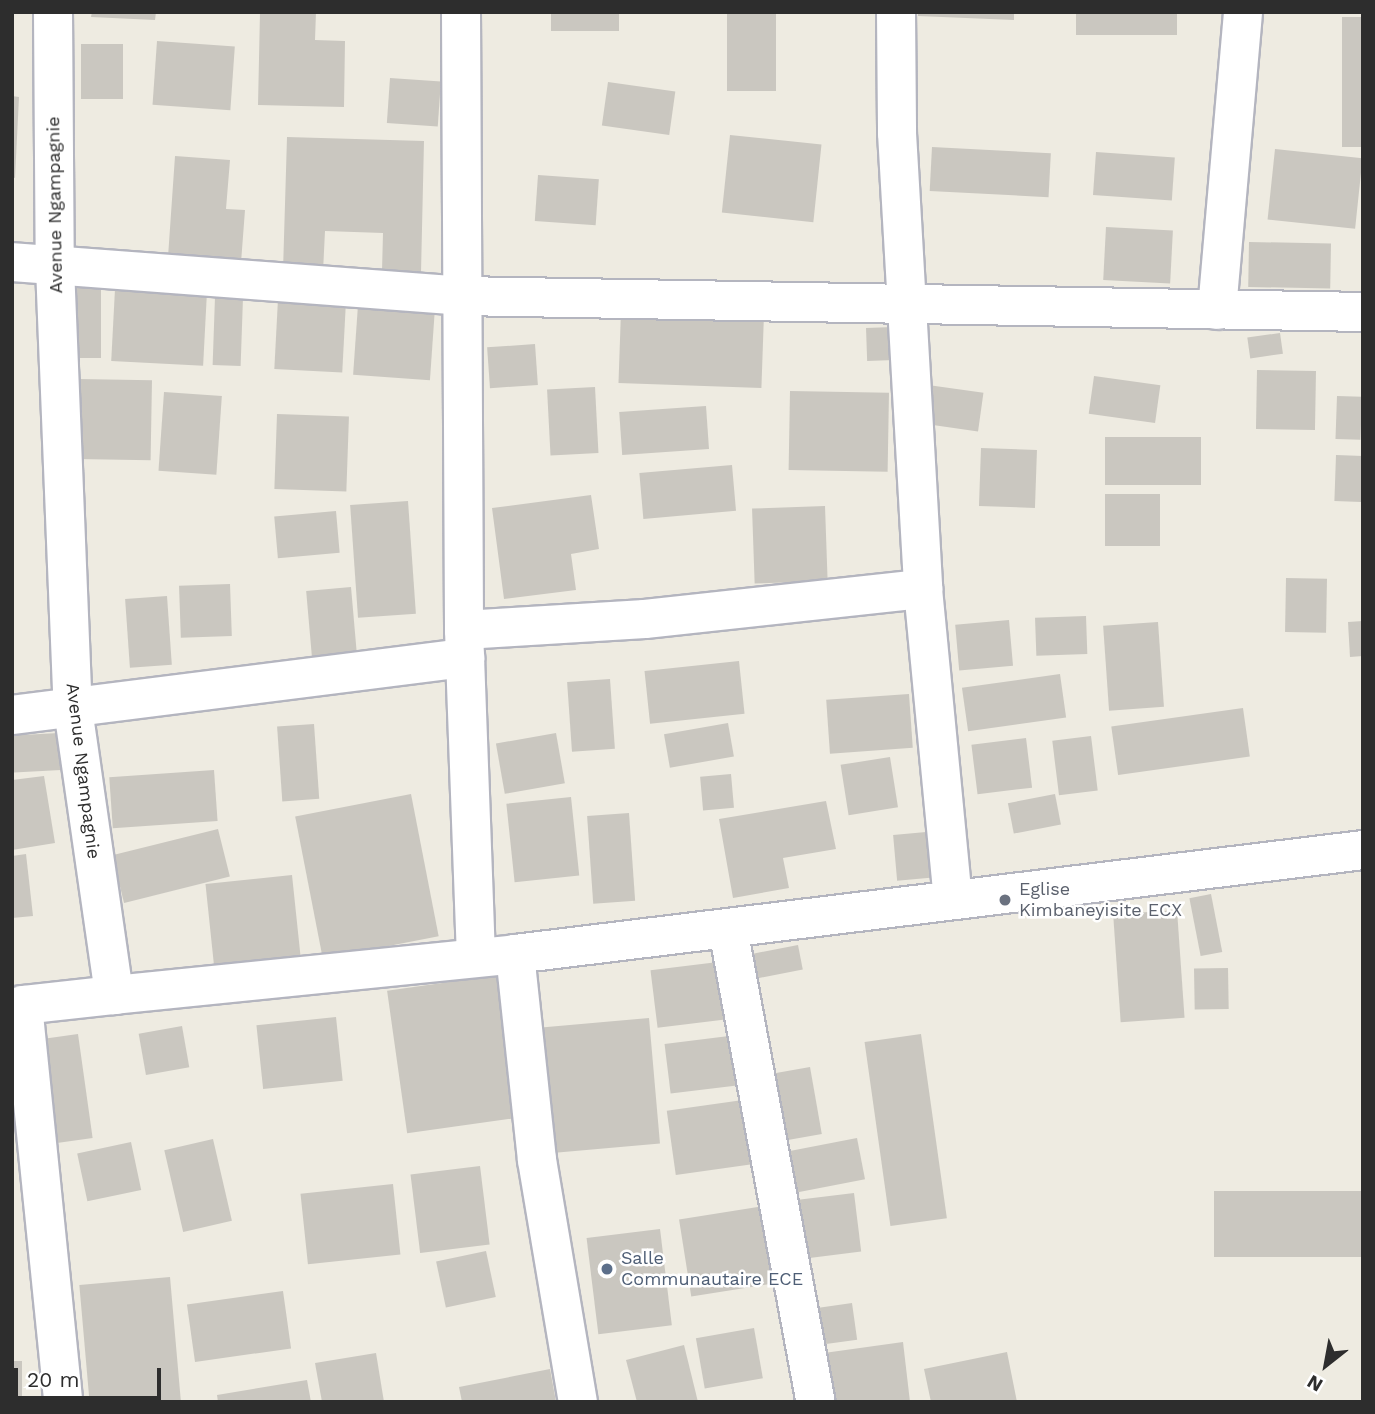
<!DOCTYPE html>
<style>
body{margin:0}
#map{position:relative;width:1375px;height:1414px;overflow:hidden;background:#eeebe1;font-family:"Work Sans",sans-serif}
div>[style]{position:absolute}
.building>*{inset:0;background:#cac7c0;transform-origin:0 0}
.roads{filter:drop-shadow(2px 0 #b4b5bf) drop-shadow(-2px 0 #b4b5bf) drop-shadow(0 2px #b4b5bf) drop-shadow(0 -2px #b4b5bf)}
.minor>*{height:38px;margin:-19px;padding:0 19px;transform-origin:19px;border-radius:19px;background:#fff}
.dots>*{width:19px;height:19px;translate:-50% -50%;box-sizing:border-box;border:4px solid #fff;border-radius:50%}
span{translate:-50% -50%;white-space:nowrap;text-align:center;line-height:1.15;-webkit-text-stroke:5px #fff;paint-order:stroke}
.street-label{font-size:18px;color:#2d2d2d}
.worship-label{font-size:18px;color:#5b616d}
.left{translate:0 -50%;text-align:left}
.service-label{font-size:18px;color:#4e5e75}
.frame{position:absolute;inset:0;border:14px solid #2d2d2d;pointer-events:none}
.north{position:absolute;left:1291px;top:1330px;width:70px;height:70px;-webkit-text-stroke:5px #fff;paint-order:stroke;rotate:211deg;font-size:19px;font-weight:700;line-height:28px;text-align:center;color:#2d2d2d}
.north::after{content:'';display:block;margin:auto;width:24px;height:32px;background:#2d2d2d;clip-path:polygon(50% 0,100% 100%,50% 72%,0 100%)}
.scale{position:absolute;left:14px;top:1368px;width:147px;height:32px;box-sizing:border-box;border:4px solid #2d2d2d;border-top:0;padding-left:9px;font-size:21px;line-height:24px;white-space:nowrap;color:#2d2d2d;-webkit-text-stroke:5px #fff;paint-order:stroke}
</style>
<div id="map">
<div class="building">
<i style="clip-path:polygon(92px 12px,156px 12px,155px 20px,91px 17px)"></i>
<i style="clip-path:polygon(260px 12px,316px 12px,315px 40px,345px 41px,344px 107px,258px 105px)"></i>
<i style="left:551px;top:12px;width:68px;height:19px"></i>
<i style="left:727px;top:12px;width:49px;height:79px"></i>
<i style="clip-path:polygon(918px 12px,1014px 12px,1014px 20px,918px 16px)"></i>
<i style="left:1076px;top:12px;width:101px;height:23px"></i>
<i style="left:1363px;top:17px;width:130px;height:21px;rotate:90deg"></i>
<i style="left:157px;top:41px;width:78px;height:64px;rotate:4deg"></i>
<i style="left:123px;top:44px;width:55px;height:42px;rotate:90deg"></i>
<i style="left:390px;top:78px;width:51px;height:45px;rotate:4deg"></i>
<i style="left:608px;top:82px;width:68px;height:44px;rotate:8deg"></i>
<i style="clip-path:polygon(12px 96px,19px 97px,15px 178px,12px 177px)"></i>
<i style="left:730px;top:135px;width:92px;height:78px;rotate:6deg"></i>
<i style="clip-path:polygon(287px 137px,424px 141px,421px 273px,382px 271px,383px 233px,325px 231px,323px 272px,283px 271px)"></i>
<i style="left:932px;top:147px;width:119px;height:44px;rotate:3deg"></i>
<i style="left:1275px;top:149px;width:88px;height:71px;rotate:6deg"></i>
<i style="left:1096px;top:152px;width:79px;height:43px;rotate:4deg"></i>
<i style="clip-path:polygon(175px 156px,230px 160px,226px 209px,245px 210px,241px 263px,168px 257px)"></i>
<i style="left:538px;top:175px;width:61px;height:46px;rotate:4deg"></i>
<i style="left:1106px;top:227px;width:67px;height:53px;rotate:3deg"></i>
<i style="left:1249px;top:242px;width:82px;height:45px;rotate:1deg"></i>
<i style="left:70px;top:288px;width:31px;height:70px"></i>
<i style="left:115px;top:289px;width:92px;height:72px;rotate:3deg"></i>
<i style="left:215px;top:297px;width:28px;height:68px;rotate:2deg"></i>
<i style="left:278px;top:299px;width:68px;height:70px;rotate:3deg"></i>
<i style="left:358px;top:305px;width:77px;height:70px;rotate:4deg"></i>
<i style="left:621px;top:311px;width:143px;height:72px;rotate:2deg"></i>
<i style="left:893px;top:327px;width:33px;height:27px;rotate:88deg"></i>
<i style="left:1280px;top:333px;width:21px;height:33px;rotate:82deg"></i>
<i style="left:535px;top:344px;width:41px;height:48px;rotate:86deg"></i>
<i style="left:1257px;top:370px;width:59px;height:59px;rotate:1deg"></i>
<i style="left:1094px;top:376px;width:67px;height:38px;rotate:8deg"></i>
<i style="left:78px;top:379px;width:74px;height:80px;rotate:1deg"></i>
<i style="left:928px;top:385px;width:56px;height:39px;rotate:8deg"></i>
<i style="left:595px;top:387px;width:66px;height:48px;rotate:87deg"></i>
<i style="left:790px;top:391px;width:99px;height:79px;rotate:1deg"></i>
<i style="left:164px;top:392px;width:58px;height:79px;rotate:4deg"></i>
<i style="left:1337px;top:396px;width:25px;height:43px;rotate:2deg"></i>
<i style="left:706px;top:406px;width:43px;height:87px;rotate:86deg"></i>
<i style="left:277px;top:414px;width:72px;height:75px;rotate:2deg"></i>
<i style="left:1105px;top:437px;width:96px;height:48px"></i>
<i style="left:981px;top:448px;width:56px;height:58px;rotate:2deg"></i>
<i style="left:1336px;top:455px;width:27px;height:46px;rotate:2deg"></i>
<i style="left:732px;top:465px;width:46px;height:93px;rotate:85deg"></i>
<i style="left:1105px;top:494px;width:55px;height:52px"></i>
<i style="clip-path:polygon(591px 495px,599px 549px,571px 554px,576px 590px,504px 599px,492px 508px)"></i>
<i style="left:408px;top:501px;width:113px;height:58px;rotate:86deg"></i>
<i style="left:825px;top:506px;width:75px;height:73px;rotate:88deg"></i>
<i style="left:336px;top:511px;width:42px;height:62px;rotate:85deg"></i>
<i style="left:1286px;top:578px;width:41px;height:54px;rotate:1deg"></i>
<i style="left:230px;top:584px;width:52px;height:51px;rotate:88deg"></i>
<i style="left:351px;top:587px;width:72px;height:45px;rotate:85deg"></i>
<i style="left:167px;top:596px;width:69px;height:42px;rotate:86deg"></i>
<i style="left:1086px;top:616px;width:38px;height:51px;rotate:88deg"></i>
<i style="left:1009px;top:620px;width:46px;height:54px;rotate:85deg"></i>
<i style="clip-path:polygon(1363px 621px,1363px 656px,1350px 657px,1348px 622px)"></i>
<i style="left:1158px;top:622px;width:85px;height:55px;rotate:86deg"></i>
<i style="left:739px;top:661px;width:53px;height:95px;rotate:84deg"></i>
<i style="left:1060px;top:674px;width:44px;height:99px;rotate:82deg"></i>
<i style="left:610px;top:679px;width:70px;height:43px;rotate:86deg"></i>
<i style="left:909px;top:694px;width:54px;height:83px;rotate:86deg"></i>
<i style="left:1243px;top:708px;width:49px;height:133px;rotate:82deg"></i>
<i style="left:728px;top:723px;width:34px;height:65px;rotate:80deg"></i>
<i style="left:314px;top:724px;width:75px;height:37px;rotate:86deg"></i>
<i style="left:59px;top:733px;width:37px;height:47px;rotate:87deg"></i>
<i style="left:556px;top:733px;width:51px;height:61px;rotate:80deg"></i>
<i style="left:1091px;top:736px;width:55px;height:39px;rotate:83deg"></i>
<i style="left:1026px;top:738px;width:50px;height:55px;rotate:83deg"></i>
<i style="left:890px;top:757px;width:51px;height:50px;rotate:81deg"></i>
<i style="left:214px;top:770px;width:51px;height:105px;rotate:86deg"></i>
<i style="left:731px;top:774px;width:34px;height:31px;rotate:85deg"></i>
<i style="clip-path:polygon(44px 776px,55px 843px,12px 850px,12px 780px)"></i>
<i style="left:411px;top:794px;width:145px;height:118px;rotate:79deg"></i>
<i style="left:1055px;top:794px;width:31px;height:48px;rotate:79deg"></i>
<i style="left:571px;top:797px;width:79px;height:65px;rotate:84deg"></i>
<i style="clip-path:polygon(826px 801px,836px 849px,783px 858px,789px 888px,733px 898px,719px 819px)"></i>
<i style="left:629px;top:813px;width:88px;height:42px;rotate:86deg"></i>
<i style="left:218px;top:829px;width:49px;height:109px;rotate:76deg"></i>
<i style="left:926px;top:832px;width:46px;height:33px;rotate:85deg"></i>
<i style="clip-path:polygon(26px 854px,33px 916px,12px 918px,12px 856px)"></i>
<i style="left:292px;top:875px;width:85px;height:87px;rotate:84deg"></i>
<i style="left:1211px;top:894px;width:59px;height:22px;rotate:79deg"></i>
<i style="left:1177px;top:910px;width:108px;height:64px;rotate:86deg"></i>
<i style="left:798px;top:945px;width:25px;height:51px;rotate:79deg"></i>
<i style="left:718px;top:962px;width:58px;height:68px;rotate:83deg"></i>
<i style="left:1228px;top:968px;width:41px;height:34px;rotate:89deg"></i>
<i style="left:499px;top:975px;width:144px;height:113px;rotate:82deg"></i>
<i style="left:336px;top:1017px;width:64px;height:80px;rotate:84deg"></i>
<i style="left:649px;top:1018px;width:126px;height:108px;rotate:85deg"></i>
<i style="left:182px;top:1026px;width:42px;height:44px;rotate:80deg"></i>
<i style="left:78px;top:1034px;width:105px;height:45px;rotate:82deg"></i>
<i style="left:921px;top:1034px;width:186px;height:57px;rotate:82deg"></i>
<i style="left:737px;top:1035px;width:50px;height:73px;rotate:83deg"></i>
<i style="left:810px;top:1067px;width:68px;height:43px;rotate:80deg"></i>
<i style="left:743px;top:1100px;width:65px;height:77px;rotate:82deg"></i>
<i style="left:857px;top:1138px;width:42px;height:71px;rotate:79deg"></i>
<i style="left:213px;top:1139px;width:84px;height:50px;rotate:77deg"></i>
<i style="left:131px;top:1142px;width:49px;height:55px;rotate:78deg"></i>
<i style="left:480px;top:1166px;width:79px;height:70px;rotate:83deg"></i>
<i style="left:393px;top:1184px;width:71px;height:93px;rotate:84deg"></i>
<i style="left:1363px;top:1191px;width:66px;height:149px;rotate:90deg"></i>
<i style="left:854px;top:1193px;width:59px;height:56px;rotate:83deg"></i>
<i style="left:764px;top:1206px;width:78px;height:86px;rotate:81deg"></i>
<i style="left:660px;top:1229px;width:97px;height:74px;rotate:83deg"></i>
<i style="left:486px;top:1251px;width:47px;height:51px;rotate:78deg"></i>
<i style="left:170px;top:1277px;width:126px;height:91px;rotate:85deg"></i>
<i style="left:283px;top:1291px;width:58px;height:97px;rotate:82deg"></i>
<i style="left:852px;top:1303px;width:37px;height:37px;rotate:82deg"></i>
<i style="left:754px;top:1328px;width:51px;height:59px;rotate:80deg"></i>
<i style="clip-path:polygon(903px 1342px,910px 1402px,830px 1402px,824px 1353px)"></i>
<i style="clip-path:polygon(684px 1345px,698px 1402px,637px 1402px,626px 1360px)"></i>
<i style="clip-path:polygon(1007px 1352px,1017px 1402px,931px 1402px,924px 1369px)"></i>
<i style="clip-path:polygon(376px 1353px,384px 1402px,322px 1402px,315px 1363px)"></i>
<i style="left:12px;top:1361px;width:10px;height:41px"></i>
<i style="clip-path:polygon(550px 1369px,556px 1402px,462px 1402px,459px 1387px)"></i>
<i style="clip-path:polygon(307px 1380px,311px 1402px,218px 1402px,217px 1395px)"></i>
</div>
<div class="roads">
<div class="minor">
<i style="left:53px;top:12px;width:255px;rotate:89.6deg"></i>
<i style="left:55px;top:267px;width:442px;rotate:87.7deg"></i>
<i style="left:73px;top:709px;width:289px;rotate:81.8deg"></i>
<i style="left:114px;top:995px;width:92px;rotate:173.7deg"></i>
<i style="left:23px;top:1005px;width:399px;rotate:84.2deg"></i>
<i style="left:461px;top:12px;width:618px;rotate:89.72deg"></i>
<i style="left:464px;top:630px;width:326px;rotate:87.9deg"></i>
<i style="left:896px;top:12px;width:121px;rotate:89.5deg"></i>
<i style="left:897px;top:133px;width:457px;rotate:86.7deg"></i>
<i style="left:923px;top:589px;width:312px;rotate:84.5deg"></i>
<i style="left:12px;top:262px;width:448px;rotate:4.3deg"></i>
<i style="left:459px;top:296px;width:904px;rotate:1.01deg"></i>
<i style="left:1217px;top:310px;width:299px;rotate:-85deg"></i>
<i style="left:464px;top:630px;width:181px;rotate:-3.5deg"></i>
<i style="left:645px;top:619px;width:280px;rotate:-6.2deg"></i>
<i style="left:12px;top:715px;width:457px;rotate:-7.2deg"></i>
<i style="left:728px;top:929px;width:481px;rotate:79.5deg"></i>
<i style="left:515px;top:954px;width:207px;rotate:83.9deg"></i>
<i style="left:537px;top:1160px;width:245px;rotate:80.4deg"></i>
<i style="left:114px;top:995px;width:403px;rotate:-5.8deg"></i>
<i style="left:515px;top:954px;width:854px;rotate:-6.99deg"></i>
</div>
</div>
<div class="dots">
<i style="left:1005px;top:900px;background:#6b7280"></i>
<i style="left:607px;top:1269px;background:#5c6f8a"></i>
</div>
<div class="street-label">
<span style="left:55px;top:205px;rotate:-91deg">Avenue Ngampagnie</span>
<span style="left:83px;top:771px;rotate:83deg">Avenue Ngampagnie</span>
</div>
<div class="worship-label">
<span class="left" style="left:1019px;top:900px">Eglise<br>Kimbaneyisite ECX</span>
</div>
<div class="service-label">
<span class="left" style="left:621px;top:1269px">Salle<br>Communautaire ECE</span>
</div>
<div class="frame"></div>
<div class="north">N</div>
<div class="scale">20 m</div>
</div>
